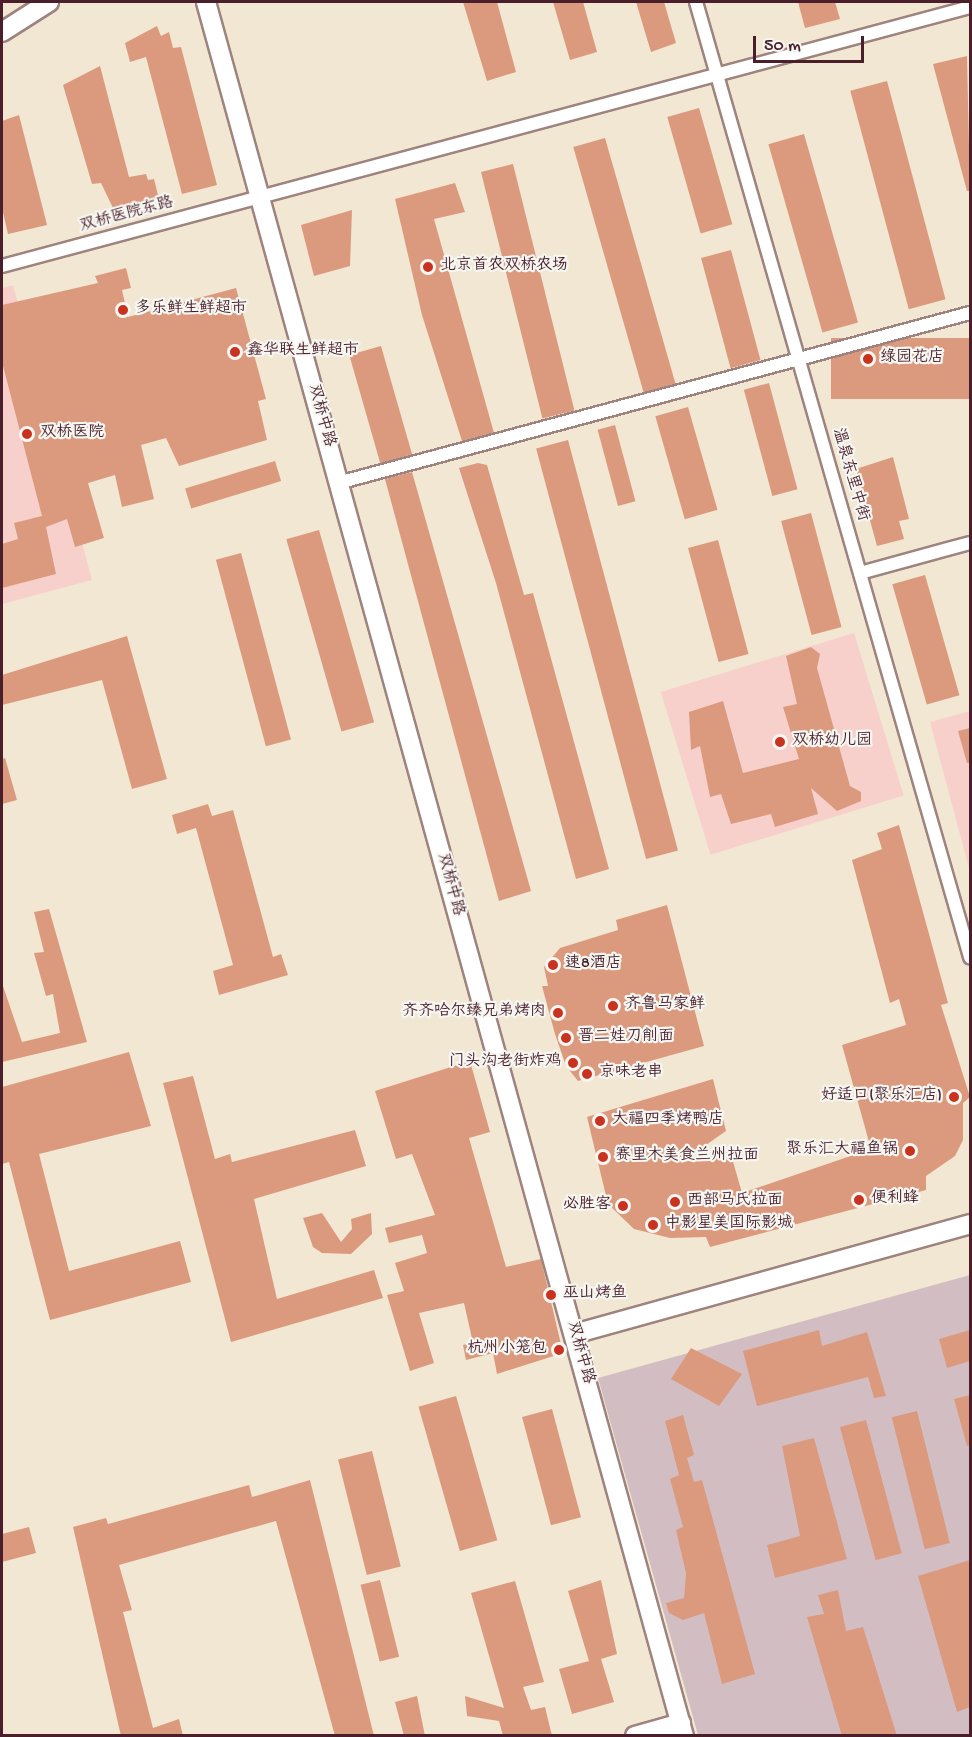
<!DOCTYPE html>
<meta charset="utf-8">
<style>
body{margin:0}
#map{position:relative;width:972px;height:1737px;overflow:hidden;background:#f2e7d2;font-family:"Gochi Hand","LXGW WenKai TC",sans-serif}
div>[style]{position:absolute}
.built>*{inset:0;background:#f7d0cb;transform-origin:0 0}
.industrial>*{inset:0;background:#d2bec2}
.building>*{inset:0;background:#db9a7e;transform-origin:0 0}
.roads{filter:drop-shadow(2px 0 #9e837e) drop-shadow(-2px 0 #9e837e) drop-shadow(0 2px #9e837e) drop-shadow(0 -2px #9e837e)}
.street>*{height:12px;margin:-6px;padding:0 6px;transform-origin:6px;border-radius:6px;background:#fff}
.secondary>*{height:18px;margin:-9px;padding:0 9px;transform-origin:9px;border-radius:9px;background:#fff}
.dots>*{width:16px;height:16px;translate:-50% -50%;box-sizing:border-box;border:3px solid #f6f6f2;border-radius:50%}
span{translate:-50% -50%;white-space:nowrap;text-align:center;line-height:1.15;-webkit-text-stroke:4.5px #f6f6f2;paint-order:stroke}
.street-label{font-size:16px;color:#4a1f2b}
.poi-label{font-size:16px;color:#4a1f2b}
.left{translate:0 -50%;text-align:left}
.right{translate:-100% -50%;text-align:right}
.frame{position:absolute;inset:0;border:3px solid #4a1f2b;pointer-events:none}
.scale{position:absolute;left:753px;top:36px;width:111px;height:27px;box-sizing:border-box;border:3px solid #4a1f2b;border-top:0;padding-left:8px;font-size:18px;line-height:21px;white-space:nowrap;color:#4a1f2b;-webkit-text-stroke:4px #f6f6f2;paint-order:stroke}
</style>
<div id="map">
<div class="built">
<i style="clip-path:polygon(13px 285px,92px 580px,2px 604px,2px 288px)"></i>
<i style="left:854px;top:633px;width:170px;height:202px;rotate:73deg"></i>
<i style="clip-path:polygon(970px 711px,970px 872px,930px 722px)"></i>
</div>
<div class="industrial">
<i style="clip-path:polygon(970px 1275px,970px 1735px,698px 1735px,598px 1378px)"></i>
</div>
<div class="building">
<i style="clip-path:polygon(463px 2px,497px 2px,516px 72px,487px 81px)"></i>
<i style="clip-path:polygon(553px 2px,583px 2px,597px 52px,570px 60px)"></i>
<i style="clip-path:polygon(636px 2px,664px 2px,676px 43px,651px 52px)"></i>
<i style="clip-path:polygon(798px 2px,835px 2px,840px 19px,805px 28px)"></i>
<i style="clip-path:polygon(157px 26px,161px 36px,169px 32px,173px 48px,181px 47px,217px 185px,182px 194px,146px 57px,130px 62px,125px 43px)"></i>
<i style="clip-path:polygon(967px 56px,970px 191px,967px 191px,933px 64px)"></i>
<i style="clip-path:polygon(100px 66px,129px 177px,146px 174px,148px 180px,154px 179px,159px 199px,114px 210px,101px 183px,92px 184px,63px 85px)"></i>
<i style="left:887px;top:81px;width:226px;height:38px;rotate:75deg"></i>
<i style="left:699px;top:108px;width:121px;height:33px;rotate:74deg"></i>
<i style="clip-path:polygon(19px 115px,47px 225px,8px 234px,2px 208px,2px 121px)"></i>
<i style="left:804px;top:134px;width:196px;height:37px;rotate:74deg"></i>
<i style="left:605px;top:138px;width:256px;height:33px;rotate:74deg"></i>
<i style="left:513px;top:164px;width:254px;height:33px;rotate:76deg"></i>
<i style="clip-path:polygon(455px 183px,465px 212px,434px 219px,494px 433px,462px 441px,422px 315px,395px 199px)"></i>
<i style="clip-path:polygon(352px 210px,350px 266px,314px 276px,301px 225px)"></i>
<i style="left:731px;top:250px;width:114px;height:31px;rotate:75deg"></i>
<i style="clip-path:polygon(126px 268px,131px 288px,122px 290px,128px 317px,236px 288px,266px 399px,258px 401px,267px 440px,179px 466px,166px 438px,141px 445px,154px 499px,122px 507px,115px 475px,88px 483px,104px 538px,75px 547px,67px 519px,46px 527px,56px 574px,2px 588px,2px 544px,18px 539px,14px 523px,42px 516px,2px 362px,2px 305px,98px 283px,95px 276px)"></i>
<i style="left:970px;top:338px;width:61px;height:139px;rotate:90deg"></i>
<i style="left:381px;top:346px;width:113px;height:33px;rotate:74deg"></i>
<i style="left:769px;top:383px;width:110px;height:26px;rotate:75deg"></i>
<i style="left:688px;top:407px;width:107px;height:34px;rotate:74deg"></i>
<i style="left:615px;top:425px;width:79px;height:18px;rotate:75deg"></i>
<i style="left:568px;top:440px;width:425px;height:33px;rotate:75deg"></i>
<i style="clip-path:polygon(893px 457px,909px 519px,899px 521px,904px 539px,877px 546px,856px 469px)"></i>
<i style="left:275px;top:461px;width:21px;height:94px;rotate:73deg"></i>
<i style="clip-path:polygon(478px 463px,487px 465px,524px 595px,533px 593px,609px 869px,576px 879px,496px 583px,459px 468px)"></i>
<i style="clip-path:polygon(412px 472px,531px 891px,499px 901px,385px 479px)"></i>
<i style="left:811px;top:513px;width:118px;height:31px;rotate:75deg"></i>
<i style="left:319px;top:530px;width:200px;height:34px;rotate:74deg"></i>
<i style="left:718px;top:540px;width:118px;height:31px;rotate:75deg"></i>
<i style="left:241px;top:553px;width:193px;height:26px;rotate:75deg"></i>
<i style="left:925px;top:575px;width:125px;height:34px;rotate:74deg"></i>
<i style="clip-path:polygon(127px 636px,167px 779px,132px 789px,102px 680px,2px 705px,2px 675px)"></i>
<i style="clip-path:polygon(811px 647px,820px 654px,817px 668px,850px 786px,861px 792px,861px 801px,837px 811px,811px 788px,818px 814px,775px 827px,771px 814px,731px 824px,721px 794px,710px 797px,700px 746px,691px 750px,689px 712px,723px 701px,743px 773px,799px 759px,783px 707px,797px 704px,786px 656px)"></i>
<i style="clip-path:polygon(970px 728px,970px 763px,967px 763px,958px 731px)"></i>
<i style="clip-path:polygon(5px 758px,17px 800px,2px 804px,2px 759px)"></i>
<i style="clip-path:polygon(208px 804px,212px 816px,233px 810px,273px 957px,281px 954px,288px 975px,219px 995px,213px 971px,233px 965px,196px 828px,177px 834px,172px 815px)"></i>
<i style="clip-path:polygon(899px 825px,948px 1003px,941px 1005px,970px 1097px,963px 1103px,963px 1140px,955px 1156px,926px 1176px,926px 1190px,710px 1247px,706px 1237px,670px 1238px,634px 1229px,608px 1204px,587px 1117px,713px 1079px,726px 1131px,680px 1163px,730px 1151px,742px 1193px,871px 1149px,842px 1045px,906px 1025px,899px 999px,890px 1003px,852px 860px,882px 849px,877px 833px)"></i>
<i style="clip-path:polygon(667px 905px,704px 1046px,578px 1081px,566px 1066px,555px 1034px,542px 986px,548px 986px,544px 967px,560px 948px,618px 930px,616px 920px)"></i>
<i style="clip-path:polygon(49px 909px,87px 1042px,2px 1062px,2px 983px,22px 1042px,60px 1033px,53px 994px,46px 996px,34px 953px,44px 952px,34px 912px)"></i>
<i style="clip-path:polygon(129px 1052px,151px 1126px,39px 1154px,69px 1271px,180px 1241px,191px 1282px,50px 1320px,9px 1162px,2px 1164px,2px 1087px)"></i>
<i style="clip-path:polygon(470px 1061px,490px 1132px,469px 1138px,506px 1267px,541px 1259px,563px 1353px,497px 1374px,493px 1353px,466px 1360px,463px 1345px,473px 1343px,464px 1303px,419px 1313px,434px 1363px,410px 1371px,387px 1295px,404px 1291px,395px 1263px,427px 1253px,422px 1235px,389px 1243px,385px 1228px,435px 1215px,412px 1154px,396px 1159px,375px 1091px)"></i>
<i style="clip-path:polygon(193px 1076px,215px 1159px,230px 1154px,232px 1162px,355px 1130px,366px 1166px,254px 1199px,277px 1299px,374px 1270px,383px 1298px,231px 1342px,163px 1083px)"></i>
<i style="clip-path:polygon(322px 1213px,341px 1242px,352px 1229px,351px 1219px,371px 1213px,372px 1234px,351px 1254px,322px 1253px,313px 1247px,303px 1218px)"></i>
<i style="clip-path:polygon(819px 1330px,822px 1346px,867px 1332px,886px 1396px,874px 1398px,868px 1377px,757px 1406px,743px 1351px)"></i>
<i style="clip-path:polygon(970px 1330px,970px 1361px,947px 1368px,939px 1339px)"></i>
<i style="clip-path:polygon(691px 1348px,742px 1374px,719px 1406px,671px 1379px)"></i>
<i style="clip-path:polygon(970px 1395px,970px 1445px,967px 1446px,954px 1399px)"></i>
<i style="left:456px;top:1396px;width:150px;height:39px;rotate:74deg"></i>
<i style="left:552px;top:1409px;width:112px;height:31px;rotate:75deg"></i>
<i style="left:917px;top:1411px;width:136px;height:26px;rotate:76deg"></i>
<i style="clip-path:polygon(683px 1415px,694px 1455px,687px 1458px,694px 1482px,702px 1480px,755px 1674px,722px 1684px,704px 1613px,683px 1620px,669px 1613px,666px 1603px,684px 1598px,686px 1573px,676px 1530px,683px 1527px,670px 1479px,679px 1475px,665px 1421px)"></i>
<i style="left:866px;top:1420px;width:138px;height:27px;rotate:75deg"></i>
<i style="clip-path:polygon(814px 1438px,847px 1559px,775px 1578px,767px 1545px,800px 1536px,782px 1446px)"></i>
<i style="left:372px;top:1451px;width:119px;height:35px;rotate:76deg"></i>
<i style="clip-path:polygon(310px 1480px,374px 1736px,335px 1736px,276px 1521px,119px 1565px,132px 1610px,123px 1612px,153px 1728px,179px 1719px,183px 1736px,121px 1736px,73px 1527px,106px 1518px,108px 1524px,249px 1485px,252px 1497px)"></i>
<i style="clip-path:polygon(29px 1527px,36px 1553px,2px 1562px,2px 1534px)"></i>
<i style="clip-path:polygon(970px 1560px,970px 1707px,957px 1712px,918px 1576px)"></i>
<i style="left:380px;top:1580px;width:79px;height:20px;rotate:76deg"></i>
<i style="clip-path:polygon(601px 1580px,617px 1654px,601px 1659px,614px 1702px,572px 1714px,559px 1669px,589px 1661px,568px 1591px)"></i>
<i style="clip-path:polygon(515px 1581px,544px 1682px,523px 1687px,531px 1710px,545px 1707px,552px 1736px,503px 1736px,499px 1721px,467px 1716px,465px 1696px,504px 1708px,471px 1593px)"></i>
<i style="clip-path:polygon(838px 1590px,846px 1631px,863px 1627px,897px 1736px,842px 1736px,807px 1617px,824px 1614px,818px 1595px)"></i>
<i style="clip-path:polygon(417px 1696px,425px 1736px,404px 1736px,395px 1702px)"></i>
</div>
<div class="roads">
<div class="street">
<i style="left:696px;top:2px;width:994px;rotate:73.99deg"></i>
<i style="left:2px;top:266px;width:1002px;rotate:-14.98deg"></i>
<i style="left:338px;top:483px;width:654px;rotate:-15.06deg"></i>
<i style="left:860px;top:573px;width:114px;rotate:-15.3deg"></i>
</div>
<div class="secondary">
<i style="left:206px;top:2px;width:1799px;rotate:74.59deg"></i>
<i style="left:2px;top:32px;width:56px;rotate:-32.6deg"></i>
<i style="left:574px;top:1334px;width:411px;rotate:-15.5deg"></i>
<i style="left:635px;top:1736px;width:48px;rotate:-15.8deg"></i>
</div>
</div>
<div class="dots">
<i style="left:428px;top:267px;background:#c8321e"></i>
<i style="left:123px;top:310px;background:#c8321e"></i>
<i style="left:235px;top:352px;background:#c8321e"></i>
<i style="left:868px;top:359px;background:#c8321e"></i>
<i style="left:27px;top:434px;background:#c8321e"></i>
<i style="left:780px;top:742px;background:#c8321e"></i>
<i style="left:553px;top:965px;background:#c8321e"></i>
<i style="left:613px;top:1006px;background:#c8321e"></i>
<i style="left:558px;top:1013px;background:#c8321e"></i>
<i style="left:566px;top:1038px;background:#c8321e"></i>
<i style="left:573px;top:1063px;background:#c8321e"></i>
<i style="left:587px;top:1074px;background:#c8321e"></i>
<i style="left:954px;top:1097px;background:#c8321e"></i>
<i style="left:600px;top:1121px;background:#c8321e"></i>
<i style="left:910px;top:1151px;background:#c8321e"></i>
<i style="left:603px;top:1157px;background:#c8321e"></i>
<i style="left:859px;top:1200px;background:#c8321e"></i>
<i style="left:675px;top:1202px;background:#c8321e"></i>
<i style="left:623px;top:1206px;background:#c8321e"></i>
<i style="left:653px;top:1225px;background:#c8321e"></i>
<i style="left:551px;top:1295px;background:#c8321e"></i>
<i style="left:559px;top:1350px;background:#c8321e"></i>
</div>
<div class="street-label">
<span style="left:127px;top:216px;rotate:-15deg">双桥医院东路</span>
<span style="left:320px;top:416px;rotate:75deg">双桥中路</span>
<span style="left:849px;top:475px;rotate:74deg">温泉东里中街</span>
<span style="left:449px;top:885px;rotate:75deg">双桥中路</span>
<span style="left:579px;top:1353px;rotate:75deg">双桥中路</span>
</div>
<div class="poi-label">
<span class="left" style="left:440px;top:267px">北京首农双桥农场</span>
<span class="left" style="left:135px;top:310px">多乐鲜生鲜超市</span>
<span class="left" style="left:247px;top:352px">鑫华联生鲜超市</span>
<span class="left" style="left:880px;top:359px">绿园花店</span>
<span class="left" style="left:40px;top:434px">双桥医院</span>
<span class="left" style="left:792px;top:742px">双桥幼儿园</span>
<span class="left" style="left:565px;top:965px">速8酒店</span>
<span class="left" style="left:625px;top:1006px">齐鲁马家鲜</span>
<span class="right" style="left:546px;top:1013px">齐齐哈尔臻兄弟烤肉</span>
<span class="left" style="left:578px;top:1038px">晋二娃刀削面</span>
<span class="right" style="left:561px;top:1063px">门头沟老街炸鸡</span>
<span class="left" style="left:599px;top:1074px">京味老串</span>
<span class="right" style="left:942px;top:1097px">好适口(聚乐汇店)</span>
<span class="left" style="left:612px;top:1121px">大福四季烤鸭店</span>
<span class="right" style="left:898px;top:1151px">聚乐汇大福鱼锅</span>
<span class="left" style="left:615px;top:1157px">赛里木美食兰州拉面</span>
<span class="left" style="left:871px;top:1200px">便利蜂</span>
<span class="left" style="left:687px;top:1202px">西部马氏拉面</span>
<span class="right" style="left:611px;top:1206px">必胜客</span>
<span class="left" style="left:665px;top:1225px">中影星美国际影城</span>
<span class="left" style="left:563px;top:1295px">巫山烤鱼</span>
<span class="right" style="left:547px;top:1350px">杭州小笼包</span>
</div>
<div class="frame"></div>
<div class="scale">50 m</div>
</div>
